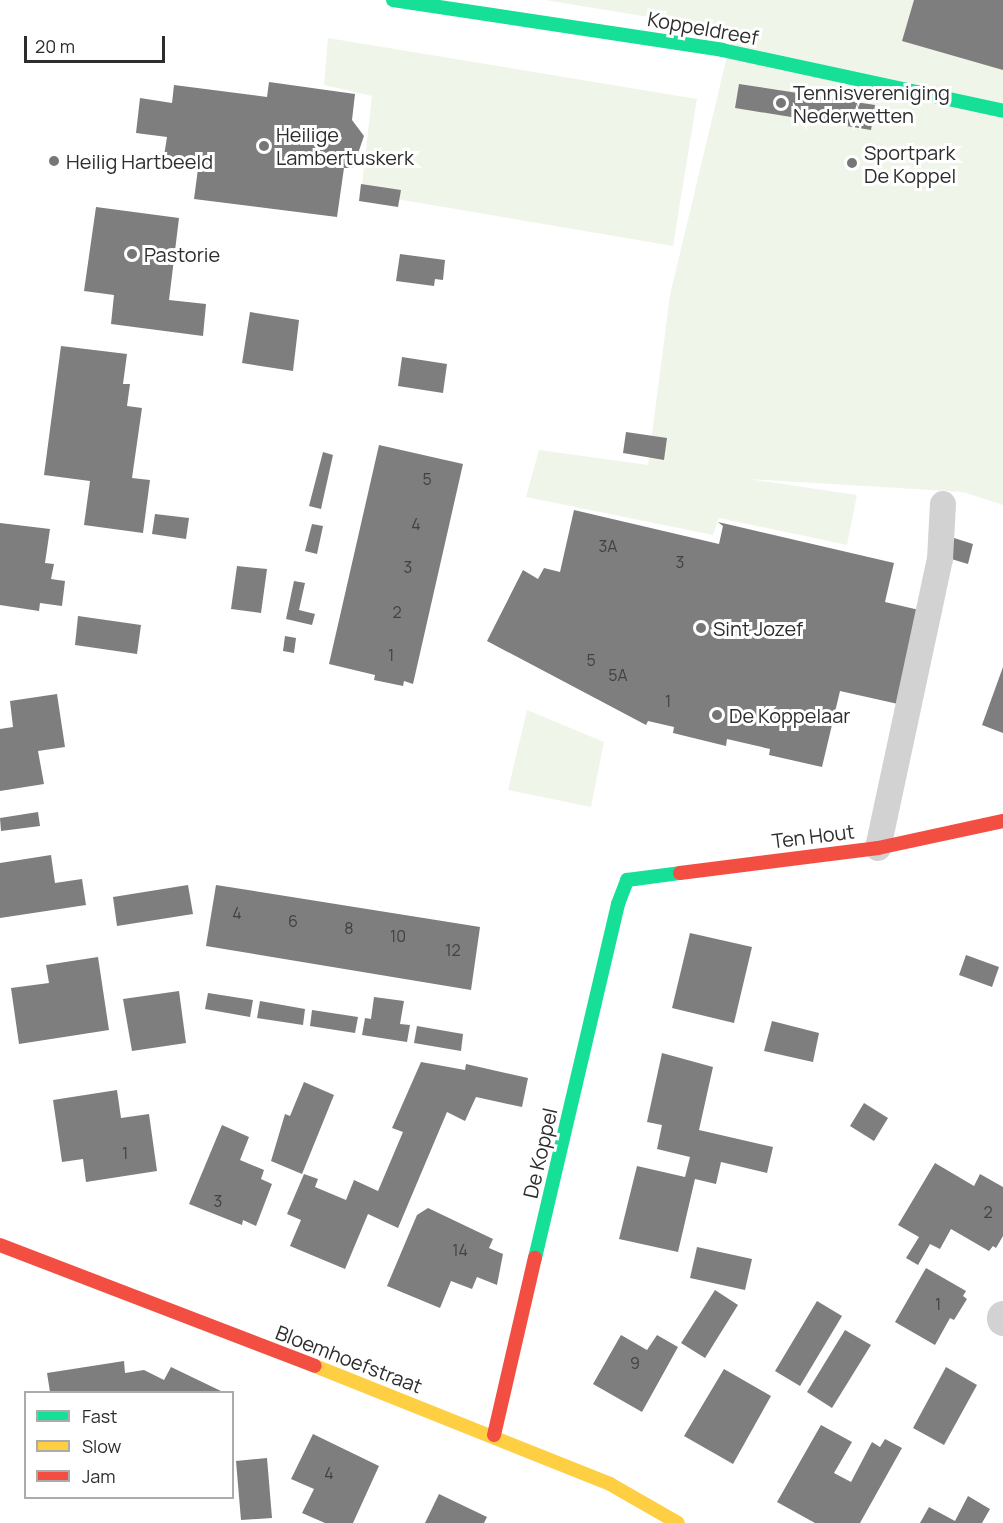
<!DOCTYPE html>
<html>
<head>
<meta charset="utf-8">
<style>
  body { margin:0 }
  #map { position:relative; width:1003px; height:1523px; overflow:hidden; background:#fff; font-family:Manrope,sans-serif }
  div>[style] { position:absolute }
  .green>* { inset:0; background:#f0f5ea }
  .building>* { inset:0; background:#7e7e7e }
  .lane>* { height:26px; margin:-13px; padding:0 13px; transform-origin:13px; border-radius:13px; background:#d2d2d2 }
  .street>* { height:33px; margin:-16.5px; padding:0 16.5px; transform-origin:16.5px; border-radius:16.5px; background:#d2d2d2 }
  .fast>* { height:14px; margin:-7px; padding:0 7px; transform-origin:7px; border-radius:7px; background:#16e098 }
  .slow>* { height:14px; margin:-7px; padding:0 7px; transform-origin:7px; border-radius:7px; background:#ffcf43 }
  .jam>* { height:14px; margin:-7px; padding:0 7px; transform-origin:7px; border-radius:7px; background:#f24e42 }
  .dots>* { width:16px; height:16px; translate:-50% -50%; box-sizing:border-box; border:3px solid #fff; border-radius:50% }
  span { translate:-50% -50%; white-space:nowrap; text-align:center; line-height:1.15; -webkit-text-stroke:6px #fff; paint-order:stroke }
  .number-label { font-size:16px; color:#414141 }
  .number-label span { -webkit-text-stroke-width:0 }
  .street-label { font-size:20px; color:#2d2d2d }
  .poi-label { font-size:20px; color:#2d2d2d }
  .left { translate:0 -50%; text-align:left }
  .legend { position:absolute; left:24px; top:1391px; width:210px; height:108px; box-sizing:border-box; background:#fff; border:2px solid #ababab; margin:0; padding:8px 10px; list-style:none; font-size:18px; color:#2d2d2d }
  .legend li { display:flex; align-items:center; gap:12px; height:30px }
  .legend b { width:30px; border:2px solid #ababab }
  .scale { position:absolute; left:24px; top:36px; width:141px; height:27px; box-sizing:border-box; border:3px solid #2d2d2d; border-top:0; padding-left:8px; font-size:18px; line-height:21px; white-space:nowrap; color:#2d2d2d; -webkit-text-stroke:4px #fff; paint-order:stroke }
</style>
</head>
<body>
<div id="map">
  <div class="green">
    <i style="clip-path:polygon(545px 0,1003px 0,1003px 505px,963px 492px,749px 479px,857px 495px,847px 545px,719px 518px,713px 535px,526px 497px,539px 450px,648px 465px,670px 295px,733px 31px,717px 34px,673px 25px,667px 20px)"></i>
    <i style="clip-path:polygon(328px 38px,697px 99px,673px 246px,361px 193px,372px 96px,324px 85px)"></i>
    <i style="clip-path:polygon(527px 710px,604px 742px,591px 807px,508px 790px)"></i>
  </div>
  <div class="building">
    <i style="clip-path:polygon(914px 0,1003px 0,1003px 70px,902px 41px)"></i>
    <i style="clip-path:polygon(269px 82px,355px 94px,352px 120px,364px 136px,353px 168px,344px 168px,337px 217px,194px 199px,199px 161px,164px 156px,167px 137px,136px 133px,140px 98px,172px 103px,174px 85px,267px 97px)"></i>
    <i style="clip-path:polygon(739px 84px,875px 105px,871px 130px,735px 108px)"></i>
    <i style="clip-path:polygon(361px 184px,401px 190px,398px 207px,359px 201px)"></i>
    <i style="clip-path:polygon(96px 207px,179px 218px,169px 300px,206px 304px,203px 336px,111px 324px,114px 295px,84px 291px)"></i>
    <i style="clip-path:polygon(400px 254px,445px 260px,443px 280px,435px 279px,434px 286px,396px 281px)"></i>
    <i style="clip-path:polygon(250px 312px,299px 320px,293px 371px,242px 363px)"></i>
    <i style="clip-path:polygon(61px 346px,127px 354px,123px 384px,130px 384px,127px 406px,142px 408px,132px 478px,150px 480px,143px 533px,84px 525px,90px 481px,44px 475px)"></i>
    <i style="clip-path:polygon(402px 357px,447px 364px,443px 393px,398px 386px)"></i>
    <i style="clip-path:polygon(626px 432px,667px 438px,664px 460px,623px 453px)"></i>
    <i style="clip-path:polygon(379px 445px,463px 464px,413px 684px,404px 681px,403px 686px,374px 680px,375px 675px,329px 664px)"></i>
    <i style="clip-path:polygon(323px 452px,333px 455px,321px 509px,309px 506px)"></i>
    <i style="clip-path:polygon(574px 510px,719px 544px,723px 526px,718px 522px,894px 563px,885px 602px,919px 610px,898px 704px,840px 691px,822px 767px,769px 755px,770px 749px,727px 739px,726px 746px,673px 733px,674px 727px,648px 721px,646px 725px,487px 641px,523px 570px,538px 579px,544px 568px,560px 572px)"></i>
    <i style="clip-path:polygon(155px 514px,189px 518px,186px 539px,152px 534px)"></i>
    <i style="clip-path:polygon(0 523px,50px 529px,45px 563px,54px 564px,51px 579px,65px 581px,62px 606px,40px 603px,39px 611px,0 605px)"></i>
    <i style="clip-path:polygon(312px 524px,323px 526px,317px 554px,305px 551px)"></i>
    <i style="clip-path:polygon(954px 538px,973px 544px,968px 564px,948px 558px)"></i>
    <i style="clip-path:polygon(237px 566px,267px 569px,261px 613px,231px 609px)"></i>
    <i style="clip-path:polygon(294px 581px,305px 583px,299px 610px,315px 614px,312px 625px,286px 619px)"></i>
    <i style="clip-path:polygon(78px 616px,141px 625px,137px 654px,75px 645px)"></i>
    <i style="clip-path:polygon(285px 636px,296px 638px,294px 653px,283px 651px)"></i>
    <i style="clip-path:polygon(1003px 667px,1003px 733px,982px 725px)"></i>
    <i style="clip-path:polygon(57px 694px,65px 747px,38px 751px,44px 784px,0 791px,0 729px,13px 727px,10px 701px)"></i>
    <i style="clip-path:polygon(38px 812px,40px 826px,1px 831px,0 818px)"></i>
    <i style="clip-path:polygon(51px 855px,55px 883px,82px 879px,86px 905px,0 918px,0 863px)"></i>
    <i style="clip-path:polygon(188px 885px,193px 914px,117px 926px,113px 897px)"></i>
    <i style="clip-path:polygon(216px 885px,480px 927px,471px 990px,206px 946px)"></i>
    <i style="clip-path:polygon(690px 933px,752px 947px,734px 1023px,672px 1008px)"></i>
    <i style="clip-path:polygon(966px 955px,999px 967px,992px 987px,959px 975px)"></i>
    <i style="clip-path:polygon(98px 957px,109px 1030px,19px 1044px,11px 988px,49px 983px,46px 965px)"></i>
    <i style="clip-path:polygon(179px 991px,186px 1043px,132px 1051px,123px 999px)"></i>
    <i style="clip-path:polygon(208px 993px,253px 1000px,250px 1017px,205px 1009px)"></i>
    <i style="clip-path:polygon(374px 997px,404px 1001px,400px 1024px,410px 1025px,407px 1042px,362px 1035px,365px 1018px,371px 1019px)"></i>
    <i style="clip-path:polygon(260px 1001px,305px 1009px,303px 1025px,257px 1018px)"></i>
    <i style="clip-path:polygon(312px 1010px,358px 1017px,355px 1033px,310px 1026px)"></i>
    <i style="clip-path:polygon(772px 1021px,819px 1033px,813px 1062px,764px 1051px)"></i>
    <i style="clip-path:polygon(417px 1026px,463px 1034px,461px 1051px,414px 1043px)"></i>
    <i style="clip-path:polygon(662px 1053px,713px 1067px,699px 1130px,773px 1147px,767px 1173px,721px 1162px,716px 1184px,695px 1179px,678px 1252px,619px 1239px,637px 1166px,685px 1177px,690px 1157px,657px 1149px,662px 1125px,647px 1122px)"></i>
    <i style="clip-path:polygon(421px 1062px,465px 1070px,466px 1064px,528px 1078px,522px 1107px,476px 1097px,465px 1121px,447px 1112px,398px 1228px,368px 1214px,345px 1269px,290px 1246px,301px 1220px,287px 1214px,304px 1174px,318px 1179px,315px 1187px,346px 1200px,354px 1180px,378px 1191px,403px 1132px,392px 1128px)"></i>
    <i style="clip-path:polygon(304px 1082px,334px 1095px,302px 1174px,271px 1161px,285px 1114px,290px 1116px)"></i>
    <i style="clip-path:polygon(117px 1090px,121px 1118px,149px 1114px,157px 1171px,86px 1182px,83px 1159px,62px 1162px,53px 1100px)"></i>
    <i style="clip-path:polygon(864px 1103px,888px 1118px,874px 1141px,850px 1126px)"></i>
    <i style="clip-path:polygon(222px 1125px,249px 1137px,240px 1160px,264px 1170px,261px 1179px,272px 1184px,256px 1226px,243px 1220px,242px 1225px,189px 1204px)"></i>
    <i style="clip-path:polygon(935px 1163px,974px 1186px,980px 1174px,1003px 1187px,1003px 1236px,996px 1248px,993px 1246px,989px 1251px,951px 1229px,940px 1249px,930px 1244px,918px 1265px,906px 1258px,919px 1237px,898px 1225px)"></i>
    <i style="clip-path:polygon(428px 1208px,493px 1239px,489px 1248px,503px 1254px,497px 1285px,477px 1277px,472px 1289px,451px 1281px,440px 1308px,387px 1286px,417px 1215px)"></i>
    <i style="clip-path:polygon(697px 1247px,752px 1259px,745px 1290px,690px 1278px)"></i>
    <i style="clip-path:polygon(926px 1268px,966px 1291px,963px 1296px,967px 1299px,954px 1320px,950px 1318px,935px 1345px,895px 1322px)"></i>
    <i style="clip-path:polygon(715px 1290px,738px 1305px,705px 1358px,681px 1343px)"></i>
    <i style="clip-path:polygon(817px 1301px,842px 1316px,800px 1386px,775px 1371px)"></i>
    <i style="clip-path:polygon(845px 1330px,871px 1345px,832px 1408px,807px 1392px)"></i>
    <i style="clip-path:polygon(621px 1335px,647px 1350px,657px 1335px,678px 1347px,642px 1412px,593px 1384px)"></i>
    <i style="clip-path:polygon(124px 1361px,125px 1373px,144px 1370px,164px 1380px,171px 1367px,223px 1392px,50px 1392px,47px 1373px)"></i>
    <i style="clip-path:polygon(946px 1367px,977px 1385px,944px 1445px,913px 1428px)"></i>
    <i style="clip-path:polygon(724px 1369px,771px 1396px,733px 1464px,684px 1436px)"></i>
    <i style="clip-path:polygon(821px 1425px,852px 1442px,834px 1473px,851px 1482px,872px 1442px,880px 1447px,885px 1439px,902px 1448px,860px 1523px,815px 1523px,777px 1502px)"></i>
    <i style="clip-path:polygon(313px 1434px,379px 1466px,353px 1523px,325px 1523px,302px 1513px,314px 1489px,291px 1479px)"></i>
    <i style="clip-path:polygon(267px 1458px,272px 1518px,241px 1520px,236px 1461px)"></i>
    <i style="clip-path:polygon(439px 1494px,487px 1517px,484px 1523px,425px 1523px)"></i>
    <i style="clip-path:polygon(968px 1496px,990px 1509px,982px 1523px,920px 1523px,929px 1507px,955px 1521px)"></i>
  </div>
  <div class="lane">
    <i style="left:878px;top:848px;width:296px;rotate:-77.9deg"></i>
    <i style="left:940px;top:559px;width:55px;rotate:-86.9deg"></i>
  </div>
  <div class="street">
    <i style="left:1003px;top:1317px;width:2px;rotate:90deg"></i>
  </div>
  <div class="fast">
    <i style="left:393px;top:0;width:333px;rotate:8.6deg"></i>
    <i style="left:722px;top:50px;width:288px;rotate:12.2deg"></i>
    <i style="left:535px;top:1258px;width:364px;rotate:-76.8deg"></i>
    <i style="left:618px;top:904px;width:26px;rotate:-69deg"></i>
    <i style="left:627px;top:880px;width:53px;rotate:-7.5deg"></i>
  </div>
  <div class="slow">
    <i style="left:315px;top:1366px;width:318px;rotate:21.8deg"></i>
    <i style="left:610px;top:1484px;width:78px;rotate:29.8deg"></i>
  </div>
  <div class="jam">
    <i style="left:680px;top:873px;width:200px;rotate:-7.2deg"></i>
    <i style="left:878px;top:848px;width:128px;rotate:-12.2deg"></i>
    <i style="left:0;top:1245px;width:337px;rotate:21deg"></i>
    <i style="left:494px;top:1435px;width:182px;rotate:-77deg"></i>
  </div>
  <div class="dots">
    <i style="left:781px;top:103px;background:#767676"></i>
    <i style="left:264px;top:146px;background:#767676"></i>
    <i style="left:54px;top:161px;background:#767676"></i>
    <i style="left:852px;top:163px;background:#767676"></i>
    <i style="left:132px;top:254px;background:#767676"></i>
    <i style="left:701px;top:628px;background:#767676"></i>
    <i style="left:717px;top:715px;background:#767676"></i>
  </div>
  <div class="number-label">
    <span style="left:427px;top:479px">5</span>
    <span style="left:416px;top:524px">4</span>
    <span style="left:608px;top:546px">3A</span>
    <span style="left:680px;top:562px">3</span>
    <span style="left:408px;top:567px">3</span>
    <span style="left:397px;top:612px">2</span>
    <span style="left:391px;top:655px">1</span>
    <span style="left:591px;top:660px">5</span>
    <span style="left:618px;top:675px">5A</span>
    <span style="left:668px;top:701px">1</span>
    <span style="left:237px;top:913px">4</span>
    <span style="left:293px;top:921px">6</span>
    <span style="left:349px;top:928px">8</span>
    <span style="left:398px;top:936px">10</span>
    <span style="left:453px;top:950px">12</span>
    <span style="left:125px;top:1153px">1</span>
    <span style="left:218px;top:1201px">3</span>
    <span style="left:988px;top:1212px">2</span>
    <span style="left:460px;top:1250px">14</span>
    <span style="left:938px;top:1304px">1</span>
    <span style="left:635px;top:1363px">9</span>
    <span style="left:329px;top:1473px">4</span>
  </div>
  <div class="street-label">
    <span style="left:703px;top:28px;rotate:10deg">Koppeldreef</span>
    <span style="left:813px;top:836px;rotate:-7deg">Ten Hout</span>
    <span style="left:540px;top:1153px;rotate:-77deg">De Koppel</span>
    <span style="left:349px;top:1359px;rotate:21deg">Bloemhoefstraat</span>
  </div>
  <div class="poi-label">
    <span class="left" style="left:793px;top:104px">Tennisvereniging<br>Nederwetten</span>
    <span class="left" style="left:276px;top:146px">Heilige<br>Lambertuskerk</span>
    <span class="left" style="left:864px;top:164px">Sportpark<br>De Koppel</span>
    <span class="left" style="left:66px;top:161px">Heilig Hartbeeld</span>
    <span class="left" style="left:144px;top:254px">Pastorie</span>
    <span class="left" style="left:713px;top:628px">Sint Jozef</span>
    <span class="left" style="left:729px;top:715px">De Koppelaar</span>
  </div>
  <ul class="legend">
  <li><b style="height:8px;background:#16e098"></b>Fast</li>
  <li><b style="height:8px;background:#ffcf43"></b>Slow</li>
  <li><b style="height:8px;background:#f24e42"></b>Jam</li>
  </ul>
  <div class="scale">20 m</div>
</div>
</body>
</html>
